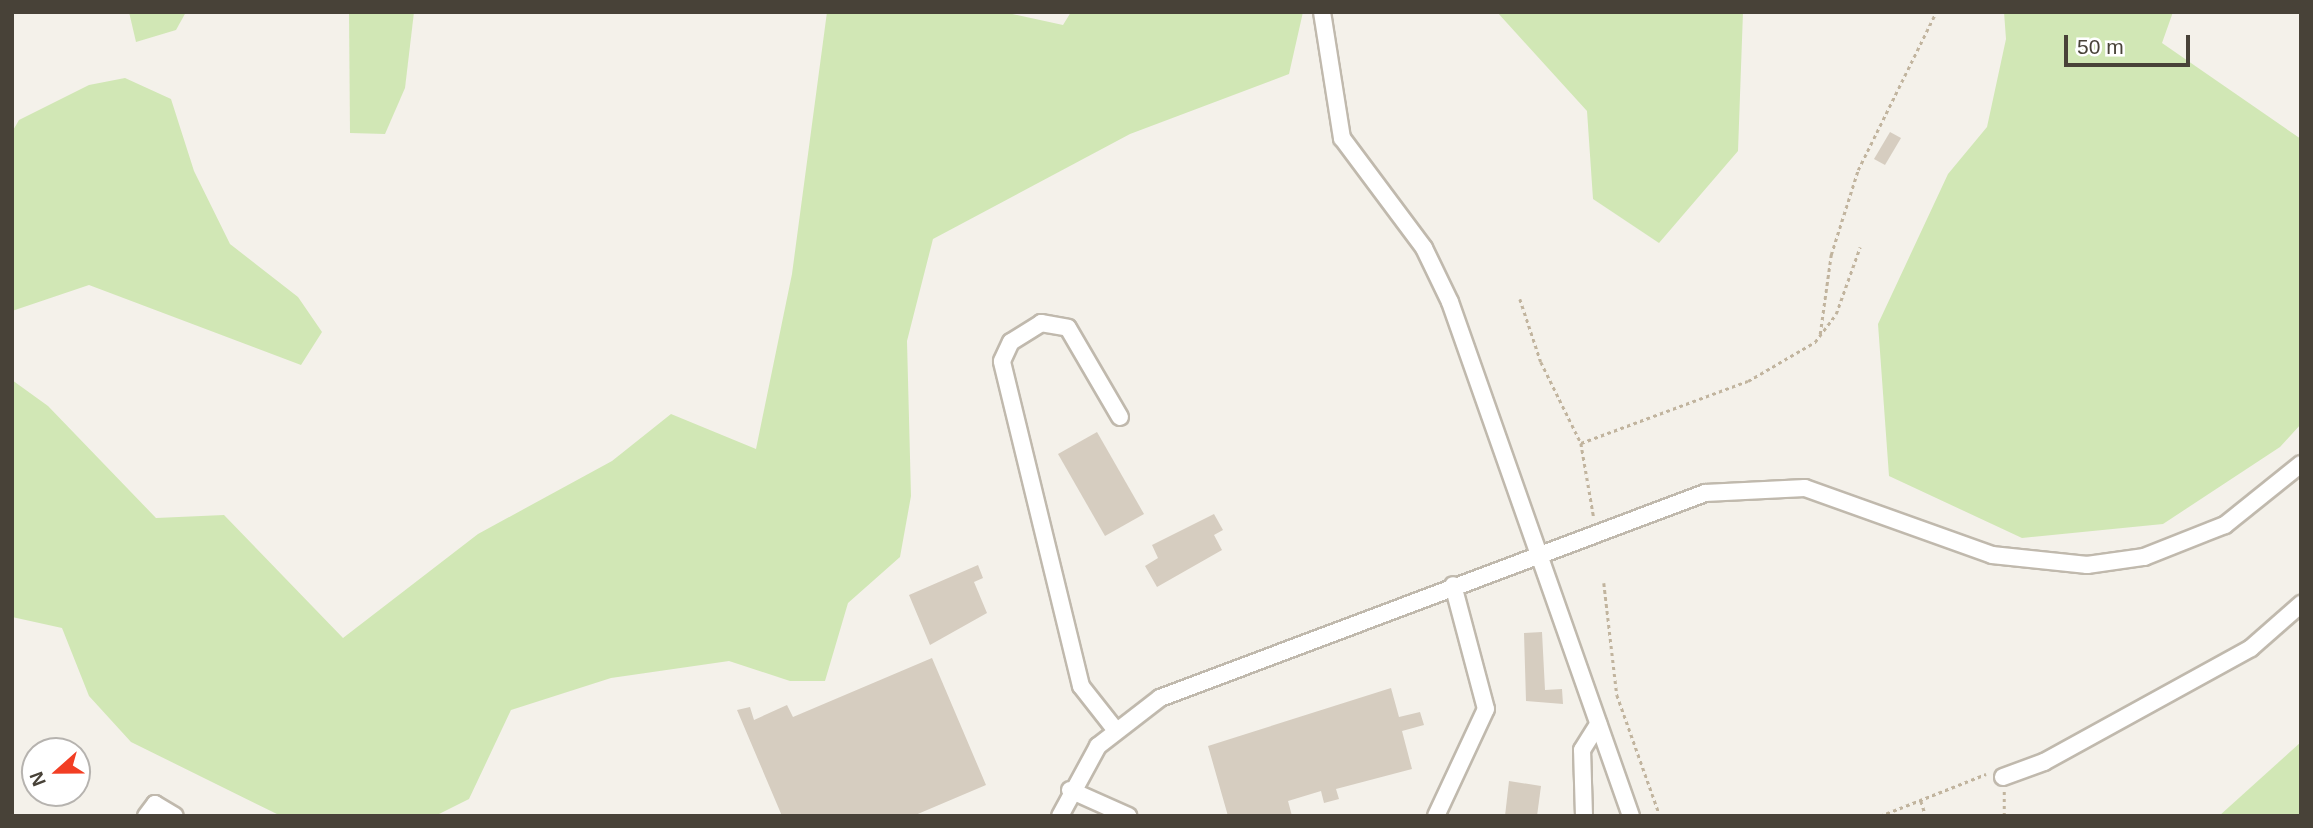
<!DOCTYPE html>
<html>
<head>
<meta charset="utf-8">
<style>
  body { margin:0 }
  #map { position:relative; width:2313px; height:828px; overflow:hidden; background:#f4f1ea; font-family:Arial,sans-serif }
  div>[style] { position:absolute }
  .green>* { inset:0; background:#d1e7b5 }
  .building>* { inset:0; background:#d6cdc0 }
  .path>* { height:2.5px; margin-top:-1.25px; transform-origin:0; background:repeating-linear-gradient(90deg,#c1b49e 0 3.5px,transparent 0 7px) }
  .roads { filter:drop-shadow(2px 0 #c0b9ad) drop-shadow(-2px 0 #c0b9ad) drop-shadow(0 2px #c0b9ad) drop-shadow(0 -2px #c0b9ad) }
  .minor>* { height:16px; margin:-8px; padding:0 8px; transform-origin:8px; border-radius:8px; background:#fff }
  span { translate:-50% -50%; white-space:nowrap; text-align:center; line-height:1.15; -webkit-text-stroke:7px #fff; paint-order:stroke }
  .frame { position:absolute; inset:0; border:14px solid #484238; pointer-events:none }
  .north { position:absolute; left:21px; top:737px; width:70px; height:70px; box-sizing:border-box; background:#fff; border:2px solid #b6b3af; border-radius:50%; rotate:249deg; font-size:19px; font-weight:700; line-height:28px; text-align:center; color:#484238 }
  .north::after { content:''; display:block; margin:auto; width:24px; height:32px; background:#f23e24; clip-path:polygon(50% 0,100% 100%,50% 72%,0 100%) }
  .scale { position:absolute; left:2064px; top:35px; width:126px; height:32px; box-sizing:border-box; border:4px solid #484238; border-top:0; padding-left:9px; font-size:21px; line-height:24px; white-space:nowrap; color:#484238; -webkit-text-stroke:5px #fff; paint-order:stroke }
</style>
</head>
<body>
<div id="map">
  <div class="green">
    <i style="clip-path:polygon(129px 12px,186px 12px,176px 30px,136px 42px)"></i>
    <i style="clip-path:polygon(349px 12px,414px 12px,405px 88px,385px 134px,350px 133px)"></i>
    <i style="clip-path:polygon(827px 12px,1003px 12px,1063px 25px,1071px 12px,1303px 12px,1289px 74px,1130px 134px,933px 239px,907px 341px,911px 496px,900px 557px,848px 603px,825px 681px,790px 681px,729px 661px,611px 678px,511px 710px,469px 799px,435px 816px,281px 816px,131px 742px,89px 696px,62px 628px,12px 617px,12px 380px,48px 406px,156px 518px,224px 515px,343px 638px,478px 534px,612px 461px,671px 414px,756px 449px,792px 274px)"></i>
    <i style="clip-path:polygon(1497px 12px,1743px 12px,1738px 151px,1659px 243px,1593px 199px,1587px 111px)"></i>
    <i style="clip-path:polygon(2004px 12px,2173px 12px,2162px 43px,2301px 139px,2301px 424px,2280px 447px,2163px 524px,2022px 538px,1889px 476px,1878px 324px,1948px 174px,1987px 127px,2006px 39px)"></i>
    <i style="clip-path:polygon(125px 78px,171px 99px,194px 171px,230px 244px,298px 297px,322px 332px,301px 365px,89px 285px,12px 311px,12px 132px,19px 120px,89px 85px)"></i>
    <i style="clip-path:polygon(2301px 742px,2301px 816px,2219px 816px)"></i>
  </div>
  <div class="building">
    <i style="clip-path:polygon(1890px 132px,1901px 138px,1885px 165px,1874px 159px)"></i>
    <i style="clip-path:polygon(1097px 432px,1144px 514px,1105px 536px,1058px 454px)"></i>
    <i style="clip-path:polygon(1214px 514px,1223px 530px,1214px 535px,1222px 550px,1157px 587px,1145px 566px,1158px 558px,1152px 545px)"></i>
    <i style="clip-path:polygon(978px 565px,983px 578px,974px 582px,987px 613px,930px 645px,909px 595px)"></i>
    <i style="clip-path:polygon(1542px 632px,1545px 690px,1562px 689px,1563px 704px,1526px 701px,1524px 633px)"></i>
    <i style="clip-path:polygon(932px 658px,986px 785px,913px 816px,782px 816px,737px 710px,750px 707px,754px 720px,787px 705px,793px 717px)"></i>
    <i style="clip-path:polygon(1391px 688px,1399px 717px,1420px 712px,1424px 725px,1402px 731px,1412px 769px,1336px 789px,1339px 799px,1324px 803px,1321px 791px,1288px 801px,1292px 816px,1228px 816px,1208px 746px)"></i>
    <i style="clip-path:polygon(1509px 781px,1541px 786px,1537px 816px,1505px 816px)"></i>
  </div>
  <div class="path">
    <i style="left:1520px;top:299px;width:66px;rotate:71.6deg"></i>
    <i style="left:1541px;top:362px;width:90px;rotate:63.7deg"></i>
    <i style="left:1581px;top:443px;width:76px;rotate:80.2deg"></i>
    <i style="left:1820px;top:334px;width:80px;rotate:-82.1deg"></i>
    <i style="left:1831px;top:255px;width:89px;rotate:-72.4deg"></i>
    <i style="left:1858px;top:170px;width:176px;rotate:-63.7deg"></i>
    <i style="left:1581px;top:443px;width:178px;rotate:-20.4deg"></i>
    <i style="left:1748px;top:381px;width:78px;rotate:-30.2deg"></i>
    <i style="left:1815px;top:342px;width:35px;rotate:-53deg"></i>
    <i style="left:1836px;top:314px;width:71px;rotate:-70.3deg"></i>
    <i style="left:1604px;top:583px;width:113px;rotate:83.4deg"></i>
    <i style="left:1617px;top:695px;width:128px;rotate:70.4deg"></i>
    <i style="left:1921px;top:801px;width:16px;rotate:72deg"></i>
    <i style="left:1880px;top:816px;width:114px;rotate:-21.6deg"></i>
    <i style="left:2004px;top:816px;width:25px;rotate:-90deg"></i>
  </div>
  <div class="roads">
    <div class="minor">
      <i style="left:1322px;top:12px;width:128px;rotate:81deg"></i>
      <i style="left:1342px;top:138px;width:137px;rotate:53.3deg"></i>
      <i style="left:1424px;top:248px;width:60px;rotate:64.3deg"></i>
      <i style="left:1450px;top:302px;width:545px;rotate:70.6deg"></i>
      <i style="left:1114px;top:728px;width:53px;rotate:-128.2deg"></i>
      <i style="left:1081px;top:686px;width:334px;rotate:-103.7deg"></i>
      <i style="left:1002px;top:361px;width:21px;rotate:-65deg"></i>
      <i style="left:1011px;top:342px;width:36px;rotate:-32deg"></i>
      <i style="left:1041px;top:323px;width:27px;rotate:10deg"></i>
      <i style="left:1068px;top:328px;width:103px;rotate:59.7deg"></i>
      <i style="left:2003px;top:777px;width:44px;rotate:-20.1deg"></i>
      <i style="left:2044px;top:762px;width:236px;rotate:-28.8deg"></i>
      <i style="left:2251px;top:648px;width:67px;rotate:-41.3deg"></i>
      <i style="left:1070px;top:790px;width:64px;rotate:24.1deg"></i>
      <i style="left:146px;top:816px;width:15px;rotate:-53deg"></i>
      <i style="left:155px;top:804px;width:23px;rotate:31deg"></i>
      <i style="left:1060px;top:816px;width:80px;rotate:-61.5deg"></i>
      <i style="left:1098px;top:746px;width:78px;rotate:-37.7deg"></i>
      <i style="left:1160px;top:698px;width:582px;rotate:-20.61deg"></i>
      <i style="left:1705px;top:493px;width:100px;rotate:-2.9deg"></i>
      <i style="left:1805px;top:488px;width:199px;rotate:19.7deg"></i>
      <i style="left:1992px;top:555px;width:96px;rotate:6deg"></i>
      <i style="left:2087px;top:565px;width:58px;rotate:-8deg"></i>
      <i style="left:2144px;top:557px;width:87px;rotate:-21.6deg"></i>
      <i style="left:2225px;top:525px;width:97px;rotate:-38.8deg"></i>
      <i style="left:1436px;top:816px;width:118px;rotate:-65deg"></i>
      <i style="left:1486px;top:709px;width:128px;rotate:-104.9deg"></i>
      <i style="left:1584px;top:816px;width:66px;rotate:-91.7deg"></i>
      <i style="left:1582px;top:750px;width:31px;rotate:-58deg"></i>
    </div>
  </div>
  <div class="frame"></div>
  <div class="north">N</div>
  <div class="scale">50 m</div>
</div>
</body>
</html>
